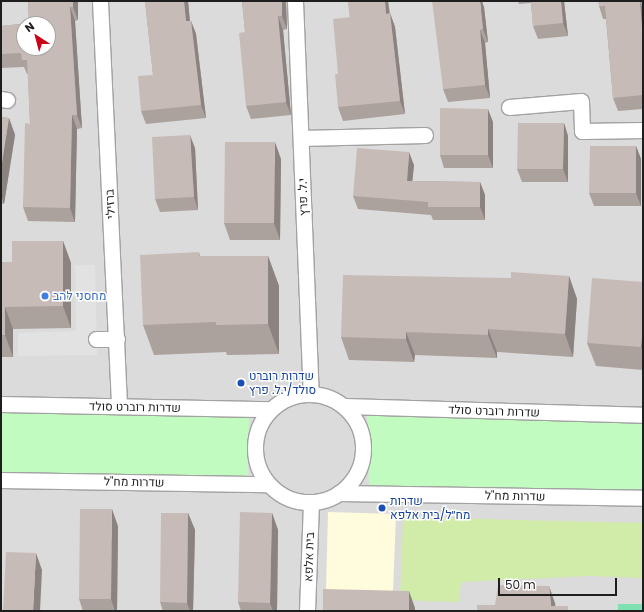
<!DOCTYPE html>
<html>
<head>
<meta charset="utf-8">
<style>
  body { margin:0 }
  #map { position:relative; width:644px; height:612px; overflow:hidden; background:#efeae3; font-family:Poppins,Heebo,sans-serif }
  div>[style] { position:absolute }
  .residential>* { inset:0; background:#dcdbdb }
  .education>* { inset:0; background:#fffbdd }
  .grass>* { inset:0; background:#d1eba8 }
  .park>* { inset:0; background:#c2fbbf }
  .pitch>* { inset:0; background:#7fe1af }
  .parking>* { inset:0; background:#e2e2e2 }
  .roads { filter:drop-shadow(1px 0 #a2a2a2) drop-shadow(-1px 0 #a2a2a2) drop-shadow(0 1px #a2a2a2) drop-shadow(0 -1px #a2a2a2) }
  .minor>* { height:15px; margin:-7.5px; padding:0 7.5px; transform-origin:7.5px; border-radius:7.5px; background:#fff }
  .minor>.ring { margin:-7.5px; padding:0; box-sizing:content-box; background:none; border:15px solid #fff; border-radius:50% }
  .wall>* { inset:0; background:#aba19d }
  .shaded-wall>* { inset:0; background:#8b8380 }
  .building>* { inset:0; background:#c7bbb7 }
  .dots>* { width:11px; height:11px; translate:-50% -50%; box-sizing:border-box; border:2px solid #fff; border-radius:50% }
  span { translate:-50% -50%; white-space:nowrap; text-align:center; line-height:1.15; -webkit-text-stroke:3px #fff; paint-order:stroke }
  .street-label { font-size:12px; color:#1e1e1e }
  .shop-label { font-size:12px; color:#366cbe }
  .left { translate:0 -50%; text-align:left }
  .transit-label { font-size:12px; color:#164399 }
  .frame { position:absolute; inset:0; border:2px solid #1e1e1e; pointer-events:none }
  .north { position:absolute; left:16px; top:16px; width:40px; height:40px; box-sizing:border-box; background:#fff; border:1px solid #a5a5a5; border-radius:50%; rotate:324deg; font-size:11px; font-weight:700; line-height:16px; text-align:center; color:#1e1e1e }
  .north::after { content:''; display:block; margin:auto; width:14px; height:18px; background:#cc0019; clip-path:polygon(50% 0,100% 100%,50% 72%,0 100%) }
  .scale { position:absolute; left:498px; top:578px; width:119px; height:18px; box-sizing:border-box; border:2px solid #1e1e1e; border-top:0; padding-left:5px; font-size:12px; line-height:14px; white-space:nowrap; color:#1e1e1e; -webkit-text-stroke:3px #fff; paint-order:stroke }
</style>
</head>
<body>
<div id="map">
  <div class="residential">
    <i style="clip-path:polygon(evenodd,1px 1px,643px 1px,643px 611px,1px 611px,1px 1px,24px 24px,48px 24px,48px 48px,24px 48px,24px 24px)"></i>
  </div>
  <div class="education">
    <i style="clip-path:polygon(328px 512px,396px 514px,393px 592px,326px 590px)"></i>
  </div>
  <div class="grass">
    <i style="clip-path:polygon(403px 517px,643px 523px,643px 578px,590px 576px,461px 582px,459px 602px,400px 600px)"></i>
  </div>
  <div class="park">
    <i style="clip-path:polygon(1px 410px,249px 415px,248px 478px,1px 475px)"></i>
    <i style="clip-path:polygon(367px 412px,643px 416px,643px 496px,369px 489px)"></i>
  </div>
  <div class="pitch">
    <i style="clip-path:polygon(618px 604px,643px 604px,643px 611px,618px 611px)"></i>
  </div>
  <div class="parking">
    <i style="clip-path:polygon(75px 265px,95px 265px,97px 355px,18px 356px,18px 333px,76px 331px)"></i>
  </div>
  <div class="roads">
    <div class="minor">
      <i style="left:100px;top:1px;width:405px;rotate:87.3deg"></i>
      <i style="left:295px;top:1px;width:392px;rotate:87.7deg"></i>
      <i style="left:1px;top:99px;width:6px;rotate:9deg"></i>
      <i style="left:509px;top:107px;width:72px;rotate:-4.8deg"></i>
      <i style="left:581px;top:101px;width:30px;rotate:88deg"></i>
      <i style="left:582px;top:131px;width:61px;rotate:-0.9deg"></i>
      <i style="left:301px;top:138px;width:124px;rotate:-1.4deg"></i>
      <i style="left:96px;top:339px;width:21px"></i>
      <i class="ring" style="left:255px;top:394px;width:93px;height:93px"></i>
      <i style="left:1px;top:404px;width:269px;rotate:1.1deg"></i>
      <i style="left:345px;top:406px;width:298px;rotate:1.7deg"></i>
      <i style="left:1px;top:480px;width:266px;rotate:0.9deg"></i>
      <i style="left:339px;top:493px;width:304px;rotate:0.9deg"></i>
      <i style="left:307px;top:611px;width:109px;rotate:-87.9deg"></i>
    </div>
  </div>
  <div class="wall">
    <i style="clip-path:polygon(28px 1px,78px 1px,78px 20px,75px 21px,82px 128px,77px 129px,75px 222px,28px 221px,23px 207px,30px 124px,28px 74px,27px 74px,24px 67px,1px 68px,1px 26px,29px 23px)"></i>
    <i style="clip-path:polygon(145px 1px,188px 1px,190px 21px,191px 21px,196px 34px,206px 118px,146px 124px,141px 111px,153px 75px)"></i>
    <i style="clip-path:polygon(242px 1px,286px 1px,287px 29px,283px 30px,291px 115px,251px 119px,246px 106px,245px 32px)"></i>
    <i style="clip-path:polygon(348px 1px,388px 1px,390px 13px,395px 27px,405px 114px,343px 121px,338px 107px,338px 74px,350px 17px)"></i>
    <i style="clip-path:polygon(518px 1px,564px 1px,568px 36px,538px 39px,533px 26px,531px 3px,519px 4px)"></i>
    <i style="clip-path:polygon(643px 1px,643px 109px,618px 111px,613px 98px,606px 19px,603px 19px,599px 6px)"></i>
    <i style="clip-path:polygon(484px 7px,488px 42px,485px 43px,490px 98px,448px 102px,443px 89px)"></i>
    <i style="clip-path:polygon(1px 117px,9px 118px,15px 135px,4px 204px,1px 203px)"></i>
    <i style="clip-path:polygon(493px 122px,493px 168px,444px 168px,440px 155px)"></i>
    <i style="clip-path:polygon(564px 123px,568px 136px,568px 182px,522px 182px,517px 169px)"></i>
    <i style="clip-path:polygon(636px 146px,641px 159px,641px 206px,594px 206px,589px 193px)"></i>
    <i style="clip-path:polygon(195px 148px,198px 210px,160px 212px,155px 199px)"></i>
    <i style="clip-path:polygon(281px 159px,280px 240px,230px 240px,224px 223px)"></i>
    <i style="clip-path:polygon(414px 165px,412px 181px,480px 182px,485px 195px,485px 220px,433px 220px,431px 215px,358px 209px,353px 196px)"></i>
    <i style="clip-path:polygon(63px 241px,71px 263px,71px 328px,13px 329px,13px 357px,1px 357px,1px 262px,12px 262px)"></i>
    <i style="clip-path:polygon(199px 252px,200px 256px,268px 256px,279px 286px,279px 354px,227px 355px,226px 352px,154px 355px,143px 325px)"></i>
    <i style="clip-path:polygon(569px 276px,577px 299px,573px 357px,497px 352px,497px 358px,415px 355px,414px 362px,349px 360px,341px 337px,511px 278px)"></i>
    <i style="clip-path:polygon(643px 282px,643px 370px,596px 366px,587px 343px)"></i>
    <i style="clip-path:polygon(188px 513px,195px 530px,193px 611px,163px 611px,160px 602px)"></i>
    <i style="clip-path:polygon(272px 513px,278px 530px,277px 611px,241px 611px,238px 602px)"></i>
    <i style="clip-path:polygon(118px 526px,117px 611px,83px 611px,79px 599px)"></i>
  </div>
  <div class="shaded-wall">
    <i style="clip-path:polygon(73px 1px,78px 1px,78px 20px,73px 7px)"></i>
    <i style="clip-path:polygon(184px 1px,188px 1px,191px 34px,186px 21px)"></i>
    <i style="clip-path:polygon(282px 1px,286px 1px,287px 29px,282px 16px)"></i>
    <i style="clip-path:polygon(385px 1px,388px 1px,391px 27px,386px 14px)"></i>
    <i style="clip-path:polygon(480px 1px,482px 1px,484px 7px,488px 42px,483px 29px)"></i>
    <i style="clip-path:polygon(561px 1px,564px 1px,568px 36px,563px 23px)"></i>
    <i style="clip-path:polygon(640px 2px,643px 10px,643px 41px)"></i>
    <i style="clip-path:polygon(70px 7px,75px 21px,82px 128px,77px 115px)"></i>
    <i style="clip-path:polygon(390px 13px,395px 27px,405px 114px,400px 101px)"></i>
    <i style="clip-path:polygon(278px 16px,283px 30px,291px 115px,286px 102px)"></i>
    <i style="clip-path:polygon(191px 21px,196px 34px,206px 118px,201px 105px)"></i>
    <i style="clip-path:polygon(480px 30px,485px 43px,490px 98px,485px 85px)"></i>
    <i style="clip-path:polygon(488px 109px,493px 122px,493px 168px,488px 155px)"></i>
    <i style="clip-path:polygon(72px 115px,77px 129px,75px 222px,70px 208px)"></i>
    <i style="clip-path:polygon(9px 118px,15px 135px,4px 204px,1px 194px,1px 169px)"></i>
    <i style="clip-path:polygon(564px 123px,568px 136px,568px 182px,563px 169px)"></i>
    <i style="clip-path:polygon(190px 135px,195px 148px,198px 210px,194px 197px)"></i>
    <i style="clip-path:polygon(275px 142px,281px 159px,280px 240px,274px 223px)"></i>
    <i style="clip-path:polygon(636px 146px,641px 159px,641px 206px,636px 193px)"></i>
    <i style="clip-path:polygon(409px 152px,414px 165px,411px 195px,407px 181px)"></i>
    <i style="clip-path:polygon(480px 182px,485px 195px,485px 220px,480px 207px)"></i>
    <i style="clip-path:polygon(63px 241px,71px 263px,71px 328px,63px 306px)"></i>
    <i style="clip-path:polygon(268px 256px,279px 286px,279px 354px,268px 324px)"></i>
    <i style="clip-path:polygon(569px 276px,577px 299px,573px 357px,565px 334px)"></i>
    <i style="clip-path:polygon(5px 307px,13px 329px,13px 357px,5px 335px)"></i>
    <i style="clip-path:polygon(643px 325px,643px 351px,641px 347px)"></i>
    <i style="clip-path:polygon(488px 329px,497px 352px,497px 358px,488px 335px)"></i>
    <i style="clip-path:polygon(406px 332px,415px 355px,414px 362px,406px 339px)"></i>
    <i style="clip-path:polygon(112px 509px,118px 526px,117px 611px,115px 611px,111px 599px)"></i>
    <i style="clip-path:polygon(188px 513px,195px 530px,193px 611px,190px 611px,187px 603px)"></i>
    <i style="clip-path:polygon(272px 513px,278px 530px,277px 611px,273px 611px,270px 603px)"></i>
    <i style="clip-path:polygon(36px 553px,42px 570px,40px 611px,33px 611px)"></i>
    <i style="clip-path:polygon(549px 586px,555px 603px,556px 611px,551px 606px)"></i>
    <i style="clip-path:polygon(409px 591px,415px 608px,415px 611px,409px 611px)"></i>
  </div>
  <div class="building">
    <i style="clip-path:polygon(evenodd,28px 1px,73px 1px,73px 7px,70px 7px,77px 115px,72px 115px,70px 208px,23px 207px,25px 123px,30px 124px,27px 60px,22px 60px,21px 53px,1px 54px,1px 26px,29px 23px,28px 1px,24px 24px,48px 24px,48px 48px,24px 48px,24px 24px)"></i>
    <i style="clip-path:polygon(145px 1px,184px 1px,186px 21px,191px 21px,201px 105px,141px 111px,138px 76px,153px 75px)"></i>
    <i style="clip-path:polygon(242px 1px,282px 1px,282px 16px,278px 16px,286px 102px,246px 106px,239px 33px,245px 32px)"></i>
    <i style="clip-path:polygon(348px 1px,385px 1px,386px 14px,390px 13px,400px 101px,338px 107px,335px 74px,338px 74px,333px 19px,350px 17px)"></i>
    <i style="clip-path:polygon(432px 1px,480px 1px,483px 29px,480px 30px,485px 85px,443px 89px)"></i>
    <i style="clip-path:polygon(531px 1px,561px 1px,563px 23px,533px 26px)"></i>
    <i style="clip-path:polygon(598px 1px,643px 1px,643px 2px,640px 2px,643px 41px,643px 95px,613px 98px,605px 5px,599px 6px)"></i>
    <i style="clip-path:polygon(440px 108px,488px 109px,488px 155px,440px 155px)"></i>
    <i style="clip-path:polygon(1px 117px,9px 118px,1px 169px)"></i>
    <i style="clip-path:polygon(518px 123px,564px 123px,563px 169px,517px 169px)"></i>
    <i style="clip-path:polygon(190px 135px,194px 197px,155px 199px,152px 137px)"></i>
    <i style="clip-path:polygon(225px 142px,275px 142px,274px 223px,224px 223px)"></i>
    <i style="clip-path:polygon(590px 146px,636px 146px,636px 193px,589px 193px)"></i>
    <i style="clip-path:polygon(357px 148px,409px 152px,407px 181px,480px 182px,480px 207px,428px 207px,428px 202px,353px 196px)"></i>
    <i style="clip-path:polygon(12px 241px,63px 241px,63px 306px,5px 307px,5px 335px,1px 335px,1px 262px,12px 262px)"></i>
    <i style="clip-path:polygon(199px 252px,199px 256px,268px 256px,268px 324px,216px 325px,216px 322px,143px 325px,140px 255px)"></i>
    <i style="clip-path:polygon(511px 272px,569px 276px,565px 334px,488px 329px,488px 335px,406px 332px,406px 339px,341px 337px,343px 275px,511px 278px)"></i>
    <i style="clip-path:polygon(592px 278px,643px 282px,643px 325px,641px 347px,587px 343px)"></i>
    <i style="clip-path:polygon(80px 509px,112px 509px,111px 599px,79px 599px)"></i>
    <i style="clip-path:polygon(240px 512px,272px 513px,270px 603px,238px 602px)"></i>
    <i style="clip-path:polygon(161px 513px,188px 513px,187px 603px,160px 602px)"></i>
    <i style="clip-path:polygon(6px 552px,36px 553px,33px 611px,3px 611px)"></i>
    <i style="clip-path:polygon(498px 585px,549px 586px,551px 606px,568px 606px,568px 611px,477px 611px,477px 605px,495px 605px)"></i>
    <i style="clip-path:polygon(323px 589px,409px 591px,409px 611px,323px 611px)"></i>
  </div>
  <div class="dots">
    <i style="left:45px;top:296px;background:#3f7fe0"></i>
    <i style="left:241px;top:383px;background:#1a4fb4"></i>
    <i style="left:382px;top:508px;background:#1a4fb4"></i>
  </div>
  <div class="street-label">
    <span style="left:303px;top:197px;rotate:-92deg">י.ל. פרץ</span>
    <span style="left:110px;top:204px;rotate:-93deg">ברזילי</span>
    <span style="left:135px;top:407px;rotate:1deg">שדרות רוברט סולד</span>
    <span style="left:494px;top:411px;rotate:2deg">שדרות רוברט סולד</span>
    <span style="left:134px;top:482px;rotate:1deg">שדרות מח"ל</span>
    <span style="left:515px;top:496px;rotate:1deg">שדרות מח"ל</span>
    <span style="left:309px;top:557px;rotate:-88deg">בית אלפא</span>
  </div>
  <div class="shop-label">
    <span class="left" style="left:53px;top:296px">מחסני להב</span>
  </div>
  <div class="transit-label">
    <span class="left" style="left:249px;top:383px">שדרות רוברט<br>סולד/י.ל. פרץ</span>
    <span class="left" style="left:390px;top:508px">שדרות<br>מח״ל/בית אלפא</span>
  </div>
  <div class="frame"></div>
  <div class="north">N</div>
  <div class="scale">50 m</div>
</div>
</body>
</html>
